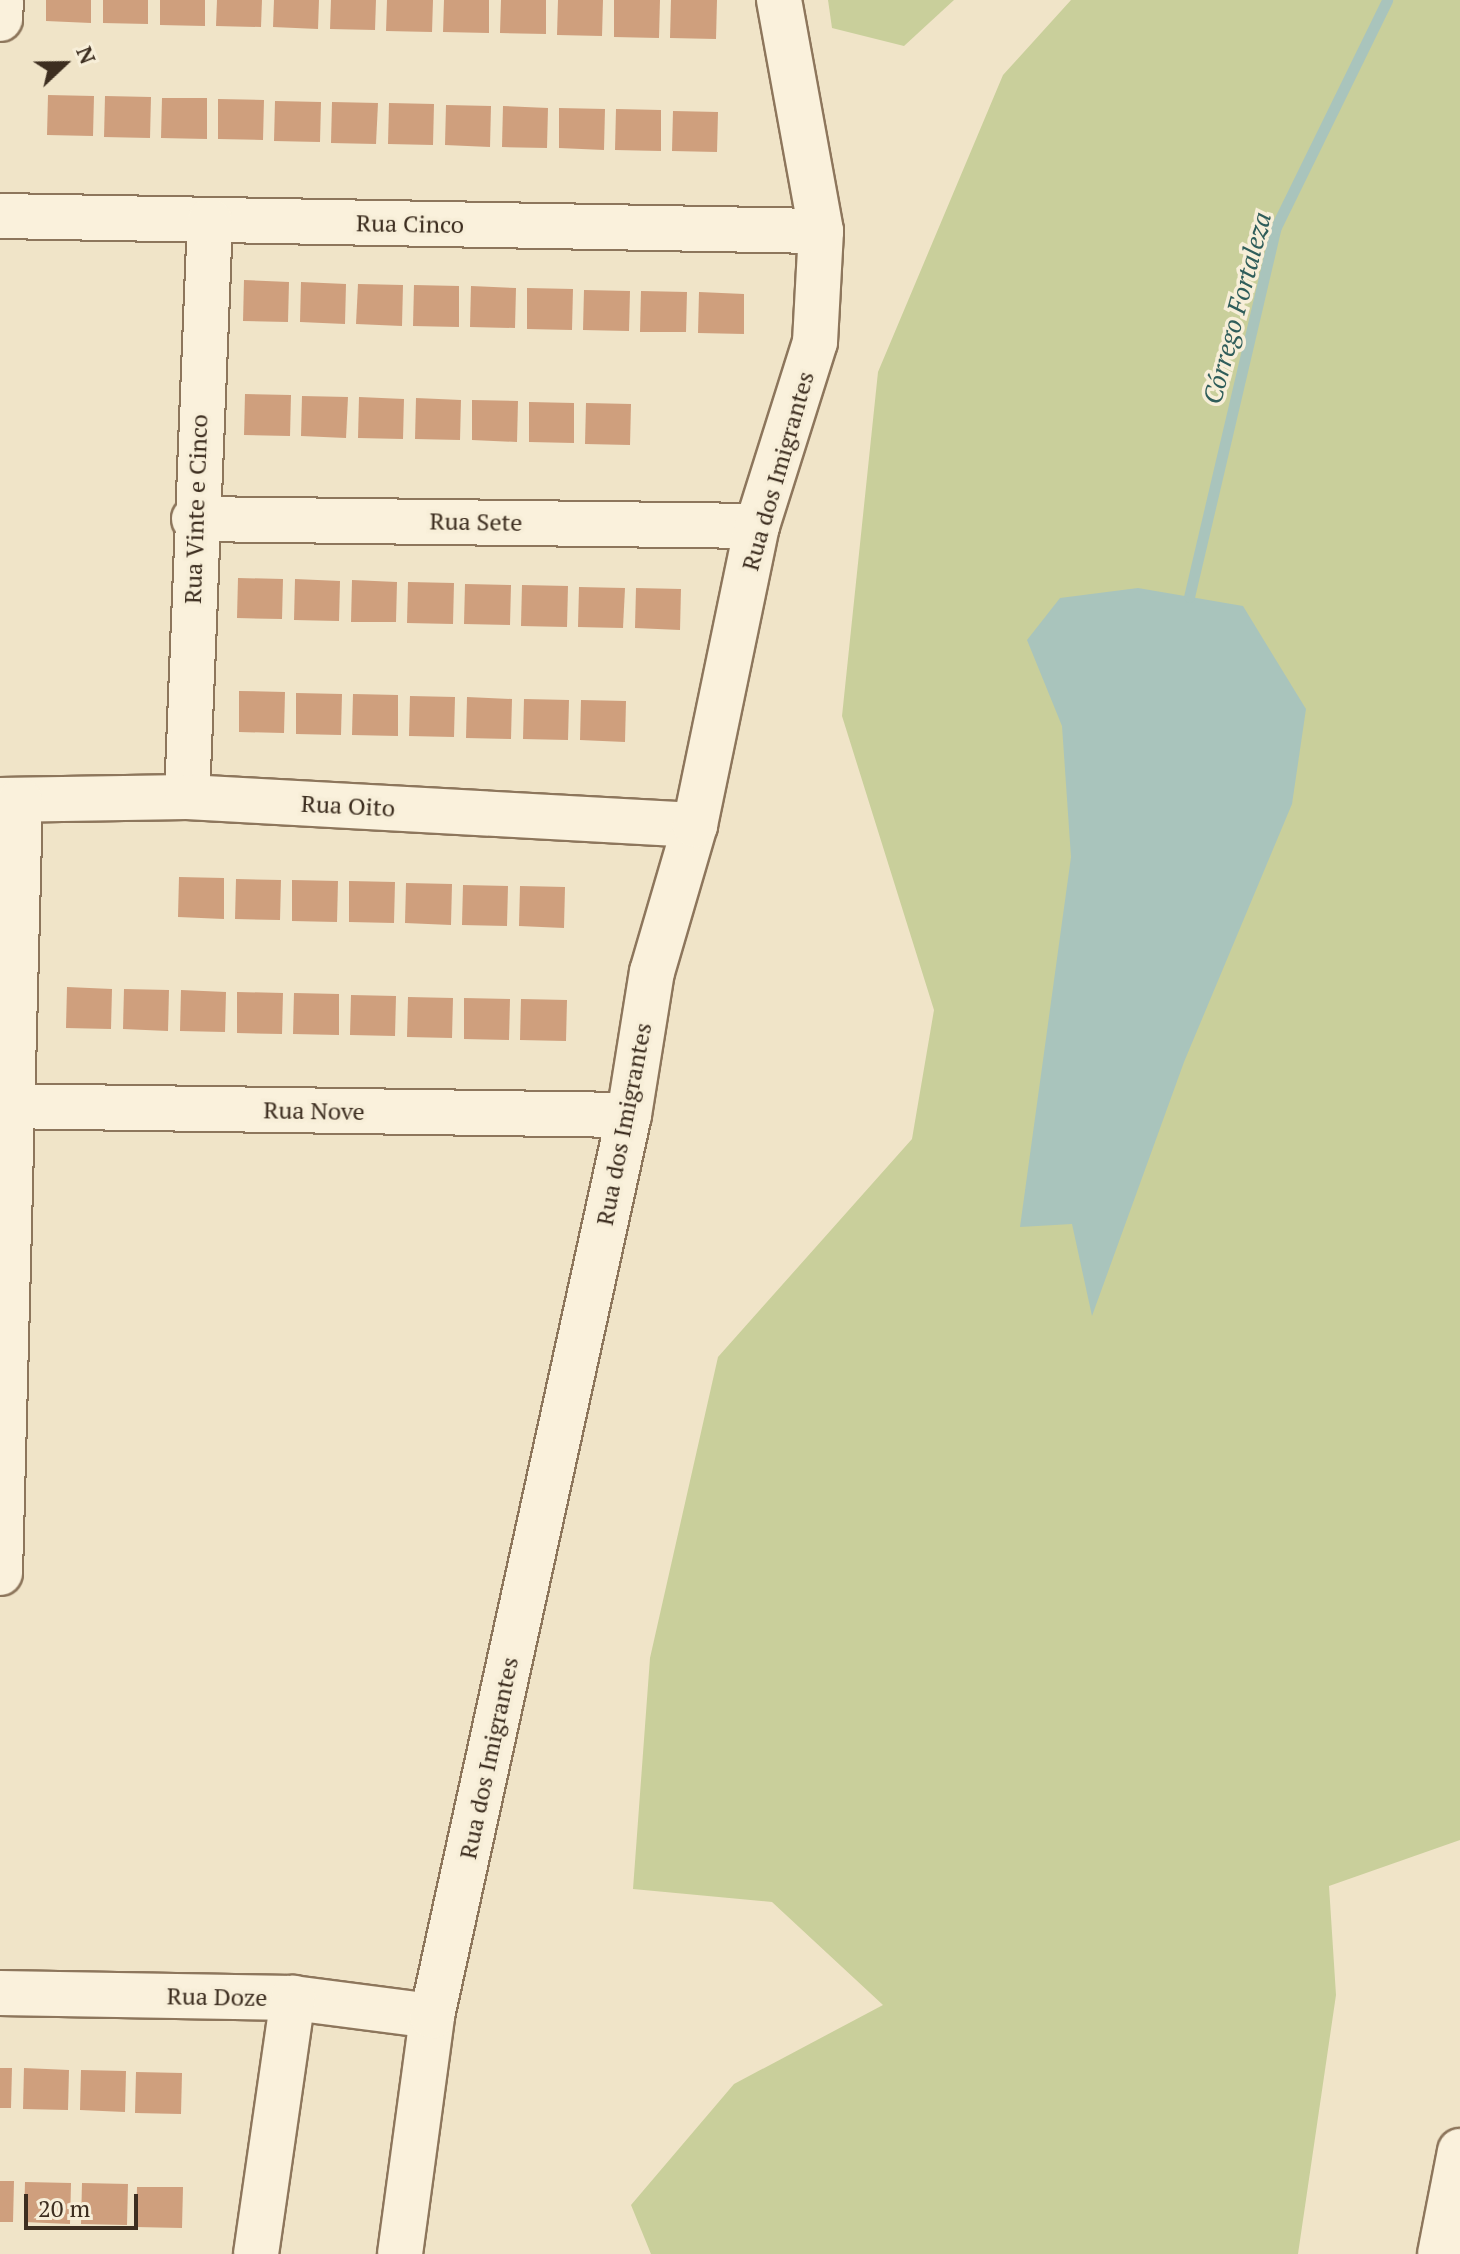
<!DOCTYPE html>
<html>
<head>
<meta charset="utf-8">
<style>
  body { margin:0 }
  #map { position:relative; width:1460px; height:2254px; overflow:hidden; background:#f0e4c8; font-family:"PT Serif",serif }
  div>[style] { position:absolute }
  .green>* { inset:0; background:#c9cf9b }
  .water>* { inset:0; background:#a9c4bc }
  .stream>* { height:11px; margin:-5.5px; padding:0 5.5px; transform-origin:5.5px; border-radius:5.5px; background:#a9c4bc }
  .building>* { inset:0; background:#cf9f7d }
  .roads { filter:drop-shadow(2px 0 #8d765c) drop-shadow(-2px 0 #8d765c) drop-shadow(0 2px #8d765c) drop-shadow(0 -2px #8d765c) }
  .minor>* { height:44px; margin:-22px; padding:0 22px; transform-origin:22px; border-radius:22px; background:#faf1dc }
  span { translate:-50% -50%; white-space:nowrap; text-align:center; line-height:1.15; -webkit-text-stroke:7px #f7eed8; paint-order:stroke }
  .street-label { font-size:24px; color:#3d2e20 }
  .water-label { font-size:26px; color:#2f5d5a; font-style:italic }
  .north { position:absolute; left:24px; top:24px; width:80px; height:80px; -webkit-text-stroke:6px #f7eed8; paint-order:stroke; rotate:68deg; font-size:22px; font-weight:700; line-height:32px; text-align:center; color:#3d2e20 }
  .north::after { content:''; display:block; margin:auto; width:28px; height:36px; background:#3d2e20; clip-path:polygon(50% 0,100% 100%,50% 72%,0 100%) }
  .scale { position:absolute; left:24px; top:2194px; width:114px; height:36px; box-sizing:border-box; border:4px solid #3d2e20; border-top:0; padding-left:10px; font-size:24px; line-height:28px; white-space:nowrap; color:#3d2e20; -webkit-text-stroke:6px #f7eed8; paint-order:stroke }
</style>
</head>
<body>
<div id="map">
  <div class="green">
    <i style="clip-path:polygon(828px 0,954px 0,904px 46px,832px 28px)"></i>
    <i style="clip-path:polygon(1071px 0,1460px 0,1460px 1840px,1329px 1886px,1336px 1995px,1298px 2254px,651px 2254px,631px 2205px,734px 2084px,883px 2005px,772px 1902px,633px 1889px,650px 1658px,718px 1357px,912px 1139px,934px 1010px,842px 716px,878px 372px,1003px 75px)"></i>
  </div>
  <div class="water">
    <i style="clip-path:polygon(1138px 588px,1243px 606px,1306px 709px,1292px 804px,1184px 1062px,1092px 1316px,1072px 1224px,1020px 1227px,1071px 857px,1062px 726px,1027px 640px,1060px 598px)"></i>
  </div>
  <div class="stream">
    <i style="left:1189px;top:597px;width:378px;rotate:-76.8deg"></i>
    <i style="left:1275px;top:229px;width:255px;rotate:-63.9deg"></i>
  </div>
  <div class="building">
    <i style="clip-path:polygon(46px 0,91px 0,91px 23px,46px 21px)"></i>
    <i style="clip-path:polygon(103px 0,148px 0,148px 24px,103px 23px)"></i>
    <i style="clip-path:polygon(160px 0,205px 0,205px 26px,160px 25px)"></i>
    <i style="clip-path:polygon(217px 0,262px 0,261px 27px,216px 26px)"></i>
    <i style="clip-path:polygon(274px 0,319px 0,318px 29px,273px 27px)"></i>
    <i style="clip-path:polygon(331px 0,376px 0,375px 30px,330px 29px)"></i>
    <i style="clip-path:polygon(387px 0,433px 0,432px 32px,386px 31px)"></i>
    <i style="clip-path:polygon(444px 0,489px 0,489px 33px,443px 32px)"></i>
    <i style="clip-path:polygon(501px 0,546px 0,546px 34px,500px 33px)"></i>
    <i style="clip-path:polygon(558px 0,603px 0,602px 36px,557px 35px)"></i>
    <i style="clip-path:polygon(614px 0,660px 0,659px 38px,614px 37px)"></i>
    <i style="clip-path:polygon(671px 0,717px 0,716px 39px,670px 38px)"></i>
    <i style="clip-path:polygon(48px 95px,94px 96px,93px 136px,47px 135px)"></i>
    <i style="clip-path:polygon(105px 96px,151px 97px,150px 138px,104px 137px)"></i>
    <i style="clip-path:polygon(162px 98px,207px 98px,207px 139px,161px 138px)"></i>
    <i style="clip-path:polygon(218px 99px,264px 100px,263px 140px,218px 139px)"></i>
    <i style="clip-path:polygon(275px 101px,321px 102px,320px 142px,274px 141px)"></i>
    <i style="clip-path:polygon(332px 102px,378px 103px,376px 144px,331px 143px)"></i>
    <i style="clip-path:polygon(389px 103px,434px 104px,433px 145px,388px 144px)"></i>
    <i style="clip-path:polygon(446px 105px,491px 106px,490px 147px,445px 145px)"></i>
    <i style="clip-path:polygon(503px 106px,548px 108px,547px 148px,502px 147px)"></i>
    <i style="clip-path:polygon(559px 108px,605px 109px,604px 150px,559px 148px)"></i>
    <i style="clip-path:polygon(616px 109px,661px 110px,661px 151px,615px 150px)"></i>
    <i style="clip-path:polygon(673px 111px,718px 112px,717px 152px,672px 151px)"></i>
    <i style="clip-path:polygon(244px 280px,289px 282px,288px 322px,243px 321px)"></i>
    <i style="clip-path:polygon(301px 282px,346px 284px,345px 324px,300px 322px)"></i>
    <i style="clip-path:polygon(358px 284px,403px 285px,402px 326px,356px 324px)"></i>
    <i style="clip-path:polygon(414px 285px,459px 286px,459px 327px,413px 326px)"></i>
    <i style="clip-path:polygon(471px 286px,516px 288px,515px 328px,470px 327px)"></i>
    <i style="clip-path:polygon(527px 288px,573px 289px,572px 330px,527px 329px)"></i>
    <i style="clip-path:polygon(584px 290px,630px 291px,629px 331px,583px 330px)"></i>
    <i style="clip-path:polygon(641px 291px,687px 292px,686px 332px,640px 332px)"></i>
    <i style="clip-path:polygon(699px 292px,744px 294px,744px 334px,698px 333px)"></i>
    <i style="clip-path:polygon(245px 394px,291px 395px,290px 436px,244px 435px)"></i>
    <i style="clip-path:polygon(302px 396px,348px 397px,346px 438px,301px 436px)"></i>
    <i style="clip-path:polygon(359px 397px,404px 399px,403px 439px,358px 438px)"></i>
    <i style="clip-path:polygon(416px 398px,461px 400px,460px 440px,415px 439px)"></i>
    <i style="clip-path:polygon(472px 400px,518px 401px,517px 442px,472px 440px)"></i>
    <i style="clip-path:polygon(529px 402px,574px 403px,574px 443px,529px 442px)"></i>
    <i style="clip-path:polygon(586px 403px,631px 404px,630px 445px,585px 444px)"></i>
    <i style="clip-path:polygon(238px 578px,283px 579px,282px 619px,237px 618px)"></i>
    <i style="clip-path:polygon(295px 579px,340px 581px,339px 621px,294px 620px)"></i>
    <i style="clip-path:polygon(352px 580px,397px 582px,396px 622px,351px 622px)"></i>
    <i style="clip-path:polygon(408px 582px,454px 583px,453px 624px,407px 623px)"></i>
    <i style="clip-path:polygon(465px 584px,511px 585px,510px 625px,464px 624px)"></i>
    <i style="clip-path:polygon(522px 585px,568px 586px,567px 627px,521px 626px)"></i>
    <i style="clip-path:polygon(579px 587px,625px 588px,623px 628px,578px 627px)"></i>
    <i style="clip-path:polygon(636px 588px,681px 589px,680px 630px,635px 628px)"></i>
    <i style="clip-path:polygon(239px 691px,285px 692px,284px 733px,239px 732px)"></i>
    <i style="clip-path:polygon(296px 693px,342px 694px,341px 735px,296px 734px)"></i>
    <i style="clip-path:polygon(353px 694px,398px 695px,398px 736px,352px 735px)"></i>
    <i style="clip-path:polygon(410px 696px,455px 697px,454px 737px,409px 736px)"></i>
    <i style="clip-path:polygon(467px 697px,512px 699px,511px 739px,466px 738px)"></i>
    <i style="clip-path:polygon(524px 699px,569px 700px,568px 740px,523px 739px)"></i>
    <i style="clip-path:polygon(581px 700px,626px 701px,625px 742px,580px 740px)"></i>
    <i style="clip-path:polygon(179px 877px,224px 878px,224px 919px,178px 917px)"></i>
    <i style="clip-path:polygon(236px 879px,281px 880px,280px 920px,235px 919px)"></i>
    <i style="clip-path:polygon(292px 880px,338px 881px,337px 922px,292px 921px)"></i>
    <i style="clip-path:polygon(349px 881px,395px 882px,394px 923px,349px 922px)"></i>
    <i style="clip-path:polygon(406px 883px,452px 884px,451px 925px,405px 923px)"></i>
    <i style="clip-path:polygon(463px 885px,508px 886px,507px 926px,462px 925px)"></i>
    <i style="clip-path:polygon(520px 886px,565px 887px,564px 928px,519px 926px)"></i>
    <i style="clip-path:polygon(67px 987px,112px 989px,111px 1029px,66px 1028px)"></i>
    <i style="clip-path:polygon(124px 989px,169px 990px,168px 1031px,123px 1029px)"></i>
    <i style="clip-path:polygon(181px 990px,226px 992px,225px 1032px,180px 1031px)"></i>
    <i style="clip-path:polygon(237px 992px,283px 993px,282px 1034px,237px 1033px)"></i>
    <i style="clip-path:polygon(294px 993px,339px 994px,339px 1035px,293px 1034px)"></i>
    <i style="clip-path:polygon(351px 995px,396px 996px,395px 1036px,350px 1035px)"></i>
    <i style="clip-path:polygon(408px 997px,453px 998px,452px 1038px,407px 1037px)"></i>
    <i style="clip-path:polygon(464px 998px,510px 999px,509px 1040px,464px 1039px)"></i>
    <i style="clip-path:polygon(521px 999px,567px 1000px,566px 1041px,520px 1040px)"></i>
    <i style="clip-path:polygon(0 2068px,12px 2068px,11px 2108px,0 2108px)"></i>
    <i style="clip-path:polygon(24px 2068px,69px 2070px,68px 2110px,23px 2109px)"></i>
    <i style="clip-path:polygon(81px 2070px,126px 2071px,125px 2112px,80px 2110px)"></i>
    <i style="clip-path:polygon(136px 2072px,182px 2073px,181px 2114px,135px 2113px)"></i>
    <i style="clip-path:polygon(0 2181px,14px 2181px,13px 2222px,0 2222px)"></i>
    <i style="clip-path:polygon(25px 2182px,71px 2183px,70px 2224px,24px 2222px)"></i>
    <i style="clip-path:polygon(82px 2183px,128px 2184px,127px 2225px,81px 2224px)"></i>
    <i style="clip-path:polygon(137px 2187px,183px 2187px,182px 2228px,136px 2227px)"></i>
  </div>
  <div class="roads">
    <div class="minor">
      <i style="left:0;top:19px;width:19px;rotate:-87deg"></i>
      <i style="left:0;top:216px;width:821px;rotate:1.05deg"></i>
      <i style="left:194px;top:519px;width:563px;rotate:0.71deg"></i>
      <i style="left:187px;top:797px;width:577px;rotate:-87.72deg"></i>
      <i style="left:0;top:800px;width:187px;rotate:-0.9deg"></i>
      <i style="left:187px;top:797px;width:509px;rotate:3.15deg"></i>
      <i style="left:0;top:1106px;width:629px;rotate:0.82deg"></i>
      <i style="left:0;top:1573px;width:773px;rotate:-88.52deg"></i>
      <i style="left:0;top:1993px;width:293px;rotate:1deg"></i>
      <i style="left:293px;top:1998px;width:140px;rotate:7.4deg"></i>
      <i style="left:256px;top:2254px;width:259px;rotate:-81.8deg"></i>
      <i style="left:400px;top:2254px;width:240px;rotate:-82.3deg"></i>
      <i style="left:432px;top:2016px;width:922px;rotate:-77.67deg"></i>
      <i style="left:629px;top:1115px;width:145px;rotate:-80.9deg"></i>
      <i style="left:652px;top:972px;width:153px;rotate:-73.7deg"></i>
      <i style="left:695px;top:825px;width:305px;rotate:-78.3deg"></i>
      <i style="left:757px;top:526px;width:193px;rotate:-72.5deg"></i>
      <i style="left:815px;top:342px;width:111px;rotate:-86.9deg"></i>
      <i style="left:821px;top:231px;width:235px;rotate:-100.3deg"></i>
      <i style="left:1440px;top:2254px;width:105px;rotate:-79deg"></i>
    </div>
  </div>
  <div class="street-label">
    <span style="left:410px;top:224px;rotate:1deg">Rua Cinco</span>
    <span style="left:778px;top:471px;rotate:-74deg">Rua dos Imigrantes</span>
    <span style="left:196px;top:509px;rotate:-88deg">Rua Vinte e Cinco</span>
    <span style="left:476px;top:522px;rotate:1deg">Rua Sete</span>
    <span style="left:348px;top:806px;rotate:3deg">Rua Oito</span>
    <span style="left:314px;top:1111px;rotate:1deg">Rua Nove</span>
    <span style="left:624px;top:1124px;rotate:-79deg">Rua dos Imigrantes</span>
    <span style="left:489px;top:1758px;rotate:-78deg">Rua dos Imigrantes</span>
    <span style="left:217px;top:1997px;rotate:1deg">Rua Doze</span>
  </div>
  <div class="water-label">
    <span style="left:1237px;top:308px;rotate:-75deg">Córrego Fortaleza</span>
  </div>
  <div class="north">N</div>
  <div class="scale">20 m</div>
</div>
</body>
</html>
